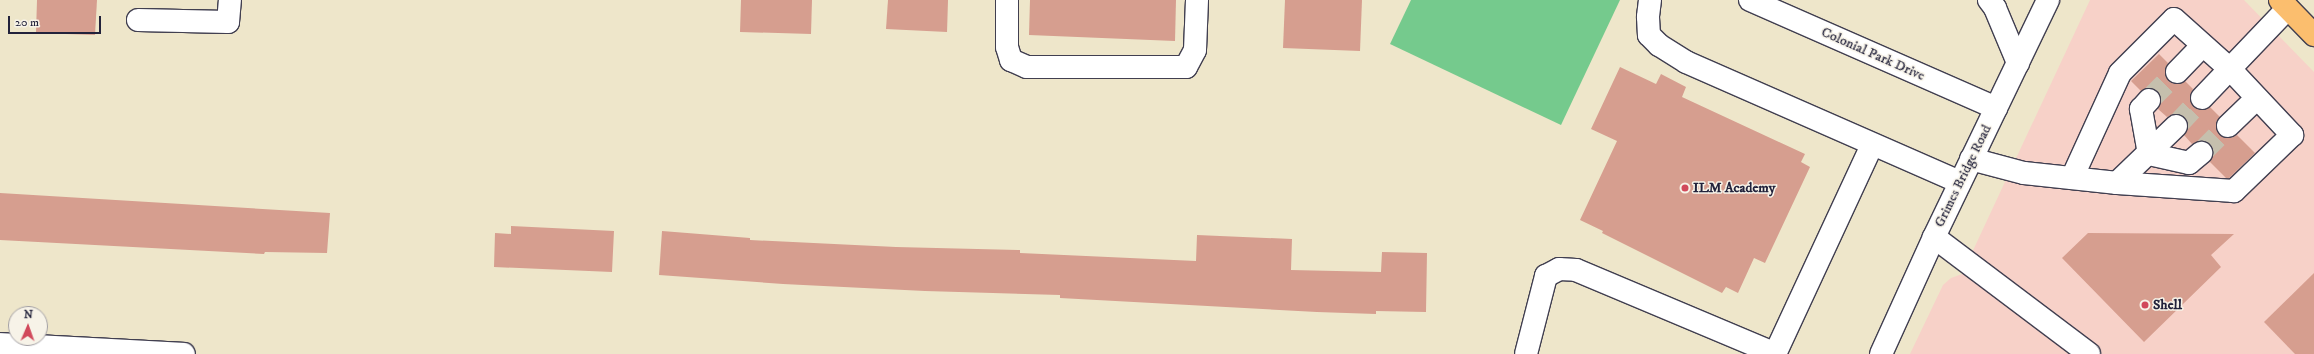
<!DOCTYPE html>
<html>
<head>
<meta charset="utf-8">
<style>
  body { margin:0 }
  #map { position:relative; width:2314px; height:354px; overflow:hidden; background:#eee6ca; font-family:"IM FELL DW Pica",serif }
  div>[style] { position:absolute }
  .built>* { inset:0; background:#f7d1c8 }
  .green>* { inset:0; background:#75ca8d }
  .building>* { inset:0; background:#d69e8f }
  .minor-tunnel>* { height:22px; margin-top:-11px; transform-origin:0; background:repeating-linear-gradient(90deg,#c5bfad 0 22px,transparent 0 33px) }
  .roads { filter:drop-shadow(1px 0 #413f50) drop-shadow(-1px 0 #413f50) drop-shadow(0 1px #413f50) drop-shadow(0 -1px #413f50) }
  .minor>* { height:22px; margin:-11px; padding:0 11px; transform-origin:11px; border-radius:11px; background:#fff }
  .major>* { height:22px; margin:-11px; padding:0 11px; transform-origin:11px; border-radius:11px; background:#fbbe6e }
  .dots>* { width:11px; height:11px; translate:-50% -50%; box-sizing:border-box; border:2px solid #f7f3e8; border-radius:50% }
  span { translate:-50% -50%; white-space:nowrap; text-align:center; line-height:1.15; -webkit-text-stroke:3px #f7f3e8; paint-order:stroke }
  .street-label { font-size:14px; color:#22223b }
  .poi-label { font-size:14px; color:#22223b; font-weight:700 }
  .left { translate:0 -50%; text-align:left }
  .north { position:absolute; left:8px; top:306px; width:40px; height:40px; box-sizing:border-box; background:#f7f3e8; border:1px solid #a29fa3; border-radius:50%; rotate:2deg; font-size:11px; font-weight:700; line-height:16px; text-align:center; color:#22223b }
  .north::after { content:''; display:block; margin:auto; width:14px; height:18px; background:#d1495b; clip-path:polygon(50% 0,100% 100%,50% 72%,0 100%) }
  .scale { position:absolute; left:8px; top:16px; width:93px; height:18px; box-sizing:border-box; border:2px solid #22223b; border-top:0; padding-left:5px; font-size:12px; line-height:14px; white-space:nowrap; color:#22223b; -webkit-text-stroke:3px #f7f3e8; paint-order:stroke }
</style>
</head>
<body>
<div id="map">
  <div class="built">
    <i style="clip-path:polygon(2090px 0,2244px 0,2314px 72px,2314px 354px,1910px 354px,1943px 285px,1951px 278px,1962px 274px)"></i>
  </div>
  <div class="green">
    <i style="clip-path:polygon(1411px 0,1620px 0,1561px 125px,1390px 44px)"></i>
  </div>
  <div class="building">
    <i style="clip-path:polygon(37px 0,97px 0,95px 35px,36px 33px)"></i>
    <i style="clip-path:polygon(741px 0,812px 0,811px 34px,740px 32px)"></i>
    <i style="clip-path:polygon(888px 0,948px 0,947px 32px,886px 29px)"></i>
    <i style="clip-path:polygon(1030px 0,1176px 0,1175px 41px,1029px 35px)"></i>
    <i style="clip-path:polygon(1285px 0,1362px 0,1360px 51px,1283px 48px)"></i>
    <i style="clip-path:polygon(2159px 54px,2168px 63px,2165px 69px,2168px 81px,2174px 84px,2185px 81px,2193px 89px,2190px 95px,2193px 107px,2199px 110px,2210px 107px,2220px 117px,2216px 122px,2216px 129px,2219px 135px,2231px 138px,2237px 135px,2255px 153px,2229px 178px,2226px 178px,2210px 162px,2213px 151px,2210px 145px,2199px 141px,2192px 144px,2184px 135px,2188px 129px,2188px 123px,2185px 117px,2173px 114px,2167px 117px,2158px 109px,2161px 102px,2158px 91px,2151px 88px,2141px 91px,2131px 81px)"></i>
    <i style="clip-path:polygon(1620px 67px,1656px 84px,1661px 74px,1686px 87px,1682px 97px,1805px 154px,1801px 162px,1810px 167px,1765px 263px,1754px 258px,1738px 293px,1726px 287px,1722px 293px,1602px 233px,1603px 231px,1580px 220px,1617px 141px,1591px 129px)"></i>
    <i style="clip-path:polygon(0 193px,330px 213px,327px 253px,265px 252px,264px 254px,0 240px)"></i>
    <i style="clip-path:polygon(511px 226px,614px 231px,612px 272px,494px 267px,495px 233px,511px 234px)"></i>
    <i style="clip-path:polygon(662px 231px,750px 238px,750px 240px,896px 247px,1020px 250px,1020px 253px,1196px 261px,1197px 235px,1292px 239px,1291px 270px,1381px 272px,1382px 252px,1427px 253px,1426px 312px,1376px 311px,1376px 314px,1317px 312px,1060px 298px,1060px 295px,925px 291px,783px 284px,659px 275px)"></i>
    <i style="clip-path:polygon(2088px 233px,2234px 234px,2211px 255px,2221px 267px,2144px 342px,2062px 258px)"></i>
    <i style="clip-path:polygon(2314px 273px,2314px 354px,2295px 354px,2264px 322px)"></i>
  </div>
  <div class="minor-tunnel">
    <i style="left:2149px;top:100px;width:40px;rotate:-45deg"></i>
    <i style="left:2176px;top:126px;width:38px;rotate:-47deg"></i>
    <i style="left:2201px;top:153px;width:38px;rotate:-45deg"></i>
  </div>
  <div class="roads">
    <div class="minor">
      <i style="left:1007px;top:0;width:47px;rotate:90deg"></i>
      <i style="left:1007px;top:47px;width:14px;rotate:73deg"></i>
      <i style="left:1011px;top:60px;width:17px;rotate:24deg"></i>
      <i style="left:1027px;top:67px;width:159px"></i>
      <i style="left:1186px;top:67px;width:19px;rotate:-62deg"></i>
      <i style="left:1195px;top:50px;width:50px;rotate:-87.7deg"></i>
      <i style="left:1650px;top:0;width:17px;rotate:97deg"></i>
      <i style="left:1648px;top:17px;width:18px;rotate:87deg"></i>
      <i style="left:1649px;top:35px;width:14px;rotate:45deg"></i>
      <i style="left:1659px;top:45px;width:32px;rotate:32deg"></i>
      <i style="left:1686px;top:62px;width:299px;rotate:23.7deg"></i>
      <i style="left:1750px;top:0;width:269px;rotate:23.7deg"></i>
      <i style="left:1989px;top:0;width:10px;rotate:53deg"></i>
      <i style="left:1995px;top:8px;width:60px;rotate:67.3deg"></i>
      <i style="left:138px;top:20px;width:90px;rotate:1.3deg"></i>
      <i style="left:228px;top:22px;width:22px;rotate:-85deg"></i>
      <i style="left:2177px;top:72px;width:36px;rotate:-46deg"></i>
      <i style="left:2202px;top:98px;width:124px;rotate:-46.3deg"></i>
      <i style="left:2228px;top:126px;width:40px;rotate:-44deg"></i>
      <i style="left:2149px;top:154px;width:46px;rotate:-100.1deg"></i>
      <i style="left:2141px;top:109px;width:12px;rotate:-48deg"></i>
      <i style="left:2149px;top:154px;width:41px;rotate:12.7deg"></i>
      <i style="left:2189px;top:163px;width:16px;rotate:-40deg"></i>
      <i style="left:1971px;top:159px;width:55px;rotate:14.8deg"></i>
      <i style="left:2024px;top:173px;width:94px;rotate:6.1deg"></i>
      <i style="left:2117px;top:183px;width:82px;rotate:-44deg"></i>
      <i style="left:2072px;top:178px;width:115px;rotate:-65.4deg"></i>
      <i style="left:2120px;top:73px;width:76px;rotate:-45deg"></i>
      <i style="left:2174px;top:19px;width:75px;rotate:41.8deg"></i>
      <i style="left:2230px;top:69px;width:91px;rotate:46.8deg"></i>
      <i style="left:2292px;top:135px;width:81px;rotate:136deg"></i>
      <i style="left:2234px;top:191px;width:117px;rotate:-176.1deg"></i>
      <i style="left:1934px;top:237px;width:194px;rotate:37deg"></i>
      <i style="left:0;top:344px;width:184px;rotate:3.1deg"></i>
      <i style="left:1526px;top:354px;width:81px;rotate:-75.6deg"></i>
      <i style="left:1546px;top:276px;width:15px;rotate:-28deg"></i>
      <i style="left:1559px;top:269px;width:17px;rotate:3deg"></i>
      <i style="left:1576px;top:270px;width:217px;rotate:22.8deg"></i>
      <i style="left:1775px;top:354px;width:230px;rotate:-65.1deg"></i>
      <i style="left:1881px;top:354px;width:128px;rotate:-65.6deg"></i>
      <i style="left:1934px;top:237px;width:263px;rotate:-64.3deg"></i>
    </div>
    <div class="major">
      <i style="left:2280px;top:0;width:49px;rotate:45.8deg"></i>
    </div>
  </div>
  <div class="dots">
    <i style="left:1685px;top:188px;background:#d1495b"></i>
    <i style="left:2145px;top:305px;background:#d1495b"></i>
  </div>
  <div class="street-label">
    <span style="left:1873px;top:54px;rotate:24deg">Colonial Park Drive</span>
    <span style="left:1963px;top:176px;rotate:-64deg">Grimes Bridge Road</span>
  </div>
  <div class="poi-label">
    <span class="left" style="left:1693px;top:188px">ILM Academy</span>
    <span class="left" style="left:2153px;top:305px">Shell</span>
  </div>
  <div class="north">N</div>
  <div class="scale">20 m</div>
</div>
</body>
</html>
